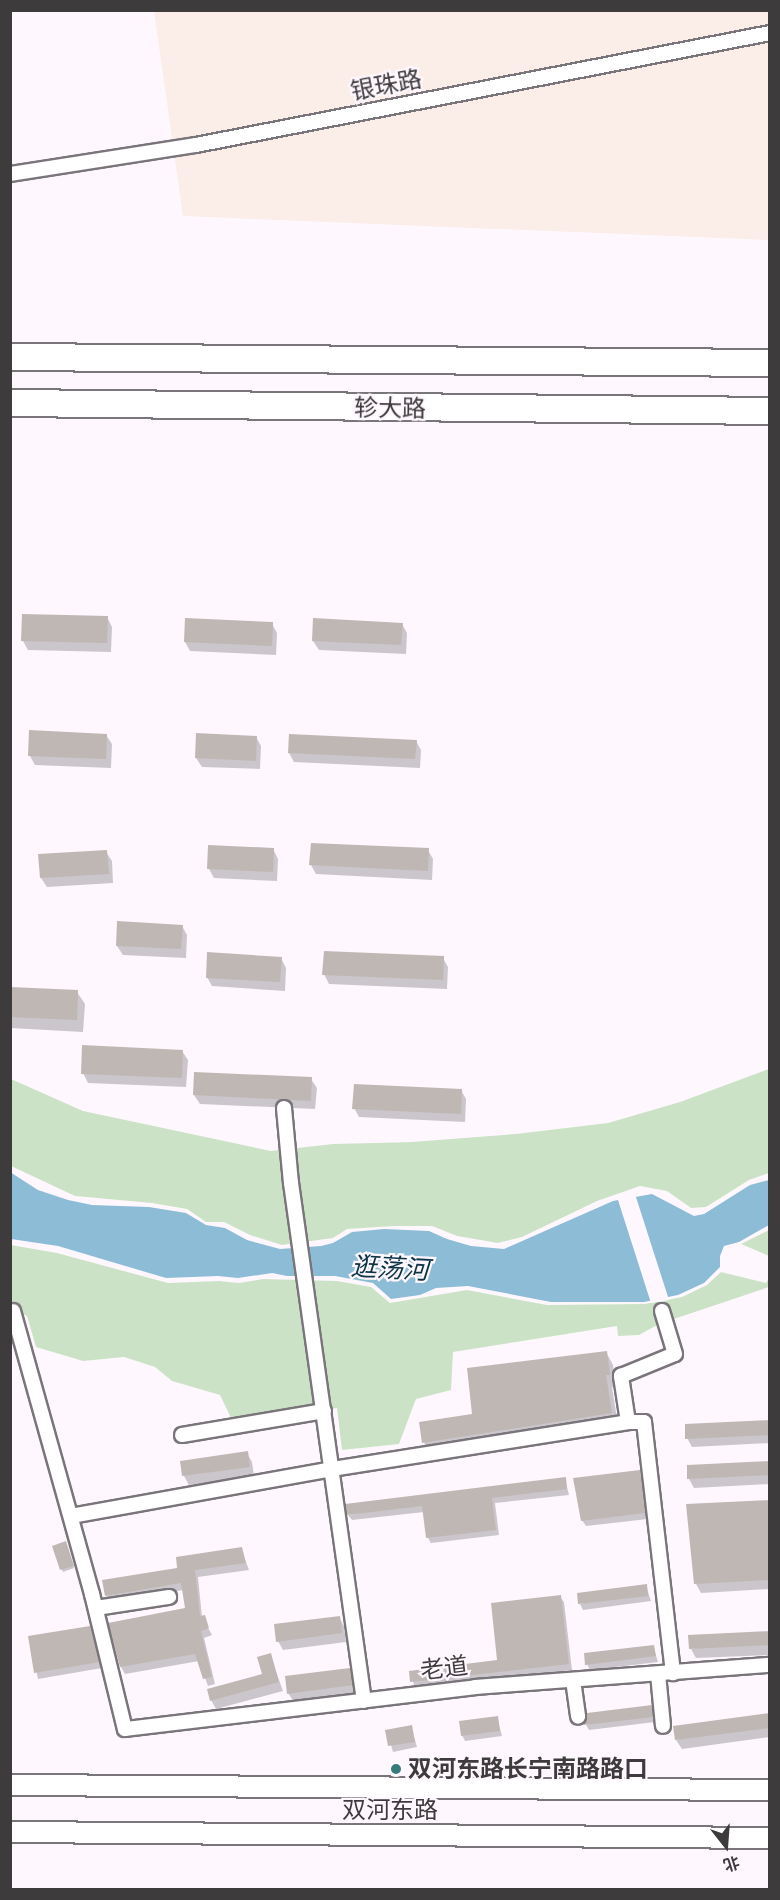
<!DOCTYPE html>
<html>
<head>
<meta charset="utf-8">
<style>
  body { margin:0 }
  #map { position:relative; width:780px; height:1900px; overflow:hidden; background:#fef8fe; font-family:Jost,"Noto Sans SC",sans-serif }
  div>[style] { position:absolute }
  .industrial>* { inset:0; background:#fbede7 }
  .green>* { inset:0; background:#cce2c7 }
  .water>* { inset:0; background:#8dbcd7 }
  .pier>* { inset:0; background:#fef8fe }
  .shadow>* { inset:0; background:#0003 }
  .building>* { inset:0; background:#bfb7b4 }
  .roads { filter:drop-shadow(2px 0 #7a757a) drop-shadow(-2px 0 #7a757a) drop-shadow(0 2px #7a757a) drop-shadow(0 -2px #7a757a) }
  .street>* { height:14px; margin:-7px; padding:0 7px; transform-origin:7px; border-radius:7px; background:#fff }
  .secondary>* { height:20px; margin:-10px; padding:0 10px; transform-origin:10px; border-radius:10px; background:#fff }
  .highway>* { height:26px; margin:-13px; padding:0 13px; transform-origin:13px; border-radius:13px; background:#fff }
  .dots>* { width:16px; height:16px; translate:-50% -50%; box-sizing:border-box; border:3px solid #fef8fe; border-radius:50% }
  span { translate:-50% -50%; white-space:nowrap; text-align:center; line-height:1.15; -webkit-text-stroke:4.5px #fef8fe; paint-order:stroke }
  .street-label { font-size:24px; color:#3e3b3d }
  .poi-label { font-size:24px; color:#3e3b3d; font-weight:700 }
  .left { translate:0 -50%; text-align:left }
  .water-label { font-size:26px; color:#0b3447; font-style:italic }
  .frame { position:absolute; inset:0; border:12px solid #3e3b3d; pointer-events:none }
  .north { position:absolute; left:696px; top:1816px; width:60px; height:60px; -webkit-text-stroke:4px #fef8fe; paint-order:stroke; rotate:163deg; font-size:16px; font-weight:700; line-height:24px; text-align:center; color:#3e3b3d }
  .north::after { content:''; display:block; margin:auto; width:21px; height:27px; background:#3e3b3d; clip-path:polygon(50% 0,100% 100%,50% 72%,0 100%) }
</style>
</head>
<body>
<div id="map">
  <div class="industrial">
    <i style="clip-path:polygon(154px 11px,769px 11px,769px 240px,183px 216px)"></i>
  </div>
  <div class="green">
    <i style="clip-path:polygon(769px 1069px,769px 1173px,749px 1180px,706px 1207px,691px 1208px,667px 1191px,640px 1186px,597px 1201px,522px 1237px,498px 1243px,457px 1236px,432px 1226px,394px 1226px,347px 1229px,333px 1238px,282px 1245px,250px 1235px,224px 1222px,206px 1222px,187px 1209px,152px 1203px,75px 1196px,11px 1166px,11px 1079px,83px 1111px,271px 1151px,333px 1144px,412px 1142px,516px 1134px,608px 1123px,680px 1102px)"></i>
    <i style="clip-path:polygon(769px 1230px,769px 1256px,741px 1244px)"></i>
    <i style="clip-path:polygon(11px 1245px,57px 1253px,168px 1283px,219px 1281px,239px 1283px,263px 1279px,337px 1281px,371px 1287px,390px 1303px,467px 1290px,547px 1305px,645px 1304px,682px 1297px,707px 1285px,721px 1272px,766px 1283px,770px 1277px,769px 1287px,659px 1324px,639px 1335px,618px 1336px,617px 1326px,453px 1352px,451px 1390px,416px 1399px,399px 1444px,342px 1450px,337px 1408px,233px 1422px,220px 1395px,172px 1381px,155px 1367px,124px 1357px,83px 1361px,36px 1347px,27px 1316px,11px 1308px)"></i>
  </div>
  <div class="water">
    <i style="clip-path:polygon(10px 1172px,38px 1190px,68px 1200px,92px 1205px,149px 1207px,186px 1213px,206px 1225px,225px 1228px,247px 1240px,280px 1249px,321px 1246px,333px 1243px,352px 1232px,384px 1229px,429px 1231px,447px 1239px,471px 1246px,504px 1249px,613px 1201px,652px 1194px,694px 1216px,704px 1214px,750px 1185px,769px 1180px,769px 1225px,739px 1242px,724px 1246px,720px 1256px,720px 1267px,704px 1283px,678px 1295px,644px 1302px,551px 1302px,468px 1286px,436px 1288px,420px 1295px,391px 1299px,373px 1283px,335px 1276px,287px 1276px,272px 1273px,238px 1278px,218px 1276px,166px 1278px,58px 1246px,11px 1239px)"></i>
  </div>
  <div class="pier">
    <i style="clip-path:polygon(635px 1194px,669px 1300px,651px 1303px,617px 1197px)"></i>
  </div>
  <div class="shadow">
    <i style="clip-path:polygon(107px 617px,112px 627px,111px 652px,28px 650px,23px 641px)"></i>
    <i style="clip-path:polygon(272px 624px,277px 633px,276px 655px,190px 651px,185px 642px)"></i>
    <i style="clip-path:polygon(402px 624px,407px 633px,406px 654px,319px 650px,313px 641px)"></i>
    <i style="clip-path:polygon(106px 735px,112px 744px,111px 768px,35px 765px,30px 756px)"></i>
    <i style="clip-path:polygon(256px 737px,261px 746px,260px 769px,202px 767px,196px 758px)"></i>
    <i style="clip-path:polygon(10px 739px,12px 740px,12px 758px,10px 758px)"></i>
    <i style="clip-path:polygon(416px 741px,421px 750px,420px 768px,294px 762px,289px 753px)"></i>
    <i style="clip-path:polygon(273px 849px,278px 859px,277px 881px,214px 878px,209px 869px)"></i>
    <i style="clip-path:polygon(428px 850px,433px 859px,432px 880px,316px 874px,311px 865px)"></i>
    <i style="clip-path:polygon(106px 852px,112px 861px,113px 883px,47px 887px,41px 878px)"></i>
    <i style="clip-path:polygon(182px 926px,187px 935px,186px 958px,123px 955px,117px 946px)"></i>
    <i style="clip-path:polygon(281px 958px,286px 968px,285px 991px,212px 986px,207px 977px)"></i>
    <i style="clip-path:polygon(443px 958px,448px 967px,447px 989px,329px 984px,324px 974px)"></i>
    <i style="clip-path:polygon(10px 988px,77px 992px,85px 1004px,83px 1032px,10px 1028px)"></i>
    <i style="clip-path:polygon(182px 1051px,188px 1060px,186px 1087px,88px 1083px,83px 1073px)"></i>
    <i style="clip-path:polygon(311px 1079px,317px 1088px,315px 1109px,200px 1104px,194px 1095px)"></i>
    <i style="clip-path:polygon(461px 1090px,466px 1099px,465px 1122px,359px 1117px,354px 1108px)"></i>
    <i style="clip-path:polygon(606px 1352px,613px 1365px,616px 1387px,612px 1387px,618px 1425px,431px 1455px,424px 1443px,474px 1415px)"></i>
    <i style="clip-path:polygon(770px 1421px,770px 1443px,692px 1447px,687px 1438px)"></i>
    <i style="clip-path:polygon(247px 1453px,252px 1462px,254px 1476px,189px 1485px,184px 1476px,182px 1462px)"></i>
    <i style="clip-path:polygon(770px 1462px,770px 1484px,694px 1488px,689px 1479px,688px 1466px)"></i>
    <i style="clip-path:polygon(640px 1472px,643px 1478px,648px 1519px,586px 1526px,582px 1520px)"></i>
    <i style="clip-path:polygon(565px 1479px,569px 1495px,495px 1503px,499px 1535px,431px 1543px,428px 1538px,424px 1512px,352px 1520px,348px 1515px)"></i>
    <i style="clip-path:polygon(770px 1501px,770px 1589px,701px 1593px,696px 1584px)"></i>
    <i style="clip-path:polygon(66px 1546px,74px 1568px,63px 1572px,62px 1570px)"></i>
    <i style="clip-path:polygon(241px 1549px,249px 1570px,198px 1577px,202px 1617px,212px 1635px,204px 1638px,215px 1684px,208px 1686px,199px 1661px,125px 1674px,121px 1667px,186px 1609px,183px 1590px,110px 1603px,106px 1596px)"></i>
    <i style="clip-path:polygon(646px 1586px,651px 1601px,583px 1610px,580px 1604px)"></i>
    <i style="clip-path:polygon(560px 1597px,564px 1602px,572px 1670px,415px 1688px,410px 1672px,499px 1661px)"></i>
    <i style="clip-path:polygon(339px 1617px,344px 1626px,346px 1642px,283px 1650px,278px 1641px)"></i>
    <i style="clip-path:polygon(90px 1627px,102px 1668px,38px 1679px,30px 1638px)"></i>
    <i style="clip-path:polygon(770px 1633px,770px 1655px,696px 1658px,691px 1649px)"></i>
    <i style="clip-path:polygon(653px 1646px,658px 1662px,590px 1670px,587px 1664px)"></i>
    <i style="clip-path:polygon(270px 1655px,283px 1691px,216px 1709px,211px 1700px,264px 1675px)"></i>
    <i style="clip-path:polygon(349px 1669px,355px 1679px,357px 1694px,294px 1702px,288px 1693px)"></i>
    <i style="clip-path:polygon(651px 1707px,655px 1722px,589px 1730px,586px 1725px)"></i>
    <i style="clip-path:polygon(770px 1715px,770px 1737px,682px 1749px,676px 1740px)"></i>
    <i style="clip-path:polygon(497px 1718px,502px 1736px,465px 1741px,462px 1735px)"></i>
    <i style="clip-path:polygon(411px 1726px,417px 1747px,393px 1752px,387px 1731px)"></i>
  </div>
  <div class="building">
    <i style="clip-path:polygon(22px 614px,108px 616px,107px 643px,21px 641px)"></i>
    <i style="clip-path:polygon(185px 618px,273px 622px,272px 646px,184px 642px)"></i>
    <i style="clip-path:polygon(313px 618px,403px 623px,401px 645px,312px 641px)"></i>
    <i style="clip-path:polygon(29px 730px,107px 734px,106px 759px,28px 756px)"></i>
    <i style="clip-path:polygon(196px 733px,257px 736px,256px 761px,195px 758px)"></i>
    <i style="clip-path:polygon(289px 734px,417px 740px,415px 759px,288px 753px)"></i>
    <i style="clip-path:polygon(311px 843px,429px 848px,428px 871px,309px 865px)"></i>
    <i style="clip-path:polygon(208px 845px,274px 848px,273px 872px,207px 869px)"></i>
    <i style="clip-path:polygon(107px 850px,109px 874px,40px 878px,38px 854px)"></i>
    <i style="clip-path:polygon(117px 921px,183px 925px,181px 949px,116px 946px)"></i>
    <i style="clip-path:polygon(324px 951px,444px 956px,443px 980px,322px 975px)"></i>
    <i style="clip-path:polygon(207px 952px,282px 957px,280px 982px,206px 978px)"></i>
    <i style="clip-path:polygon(10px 987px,78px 990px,77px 1020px,10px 1017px)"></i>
    <i style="clip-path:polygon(82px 1045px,183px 1050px,182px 1078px,81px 1074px)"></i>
    <i style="clip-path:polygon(194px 1072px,312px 1077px,311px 1101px,193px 1095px)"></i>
    <i style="clip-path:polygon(354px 1084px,462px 1089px,461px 1114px,352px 1109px)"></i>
    <i style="clip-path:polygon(607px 1351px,610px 1375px,606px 1375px,612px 1413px,422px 1443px,419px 1422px,472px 1414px,467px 1368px)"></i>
    <i style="clip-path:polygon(770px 1420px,770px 1435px,685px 1439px,685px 1424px)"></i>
    <i style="clip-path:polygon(248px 1451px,250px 1467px,182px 1476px,180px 1461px)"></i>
    <i style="clip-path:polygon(770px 1461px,770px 1475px,687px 1479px,687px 1465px)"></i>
    <i style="clip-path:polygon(640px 1470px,645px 1513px,581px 1521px,573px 1478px)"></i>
    <i style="clip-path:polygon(566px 1477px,567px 1489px,492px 1498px,496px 1530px,426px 1538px,422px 1506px,347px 1515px,345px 1504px)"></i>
    <i style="clip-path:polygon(770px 1500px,770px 1580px,694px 1584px,686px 1504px)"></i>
    <i style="clip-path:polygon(66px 1541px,74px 1566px,60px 1570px,52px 1546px)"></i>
    <i style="clip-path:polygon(242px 1547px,246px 1563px,195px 1570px,200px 1616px,205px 1615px,209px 1628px,201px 1631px,212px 1677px,203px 1679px,195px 1654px,120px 1667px,108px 1623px,185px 1608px,181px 1583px,105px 1596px,102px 1580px,177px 1568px,176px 1557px)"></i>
    <i style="clip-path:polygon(647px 1584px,648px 1596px,578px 1604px,577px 1593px)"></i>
    <i style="clip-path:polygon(561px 1595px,569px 1664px,410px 1682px,409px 1671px,497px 1660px,491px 1603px)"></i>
    <i style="clip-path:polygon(340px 1616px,342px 1633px,276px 1642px,274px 1624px)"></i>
    <i style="clip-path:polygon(90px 1626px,99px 1662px,34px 1673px,28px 1636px)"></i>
    <i style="clip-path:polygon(770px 1631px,770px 1645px,689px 1649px,688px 1635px)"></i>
    <i style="clip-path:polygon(654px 1645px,656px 1656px,585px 1665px,584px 1653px)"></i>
    <i style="clip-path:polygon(271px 1653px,279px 1682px,210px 1701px,207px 1689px,262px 1674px,257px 1657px)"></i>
    <i style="clip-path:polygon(350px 1668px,353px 1685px,287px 1694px,285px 1676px)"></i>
    <i style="clip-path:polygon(652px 1705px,653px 1717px,584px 1725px,587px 1713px)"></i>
    <i style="clip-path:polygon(770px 1713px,770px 1728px,675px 1740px,673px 1726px)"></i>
    <i style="clip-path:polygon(498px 1716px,500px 1731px,461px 1736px,459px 1721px)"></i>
    <i style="clip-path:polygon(412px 1725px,415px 1742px,388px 1746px,385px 1730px)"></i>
  </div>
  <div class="roads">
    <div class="street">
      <i style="left:10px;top:174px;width:188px;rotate:-8.9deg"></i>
      <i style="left:196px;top:145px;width:585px;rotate:-11.04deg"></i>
      <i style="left:284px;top:1108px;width:75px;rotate:84.7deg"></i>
      <i style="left:291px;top:1183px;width:523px;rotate:81.98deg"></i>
      <i style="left:13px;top:1311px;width:294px;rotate:74.4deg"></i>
      <i style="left:92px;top:1594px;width:139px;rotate:76.3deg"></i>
      <i style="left:125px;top:1729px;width:353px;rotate:-6.8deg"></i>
      <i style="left:475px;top:1687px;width:296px;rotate:-4.3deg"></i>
      <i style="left:628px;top:1422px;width:16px"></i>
      <i style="left:644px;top:1422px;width:253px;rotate:83.4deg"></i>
      <i style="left:182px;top:1435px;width:144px;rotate:-9.6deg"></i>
      <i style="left:71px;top:1516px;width:265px;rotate:-10.2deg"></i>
      <i style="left:332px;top:1469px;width:300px;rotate:-9deg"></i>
      <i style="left:628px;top:1422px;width:47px;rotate:-98.7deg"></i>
      <i style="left:621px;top:1376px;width:58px;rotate:-22.2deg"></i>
      <i style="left:675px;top:1354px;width:45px;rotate:-106.8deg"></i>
      <i style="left:96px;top:1608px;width:74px;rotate:-8.6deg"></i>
      <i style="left:658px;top:1674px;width:52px;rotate:84.5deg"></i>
      <i style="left:573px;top:1680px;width:37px;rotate:82deg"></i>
    </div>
    <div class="secondary">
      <i style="left:10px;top:1785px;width:760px;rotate:0.38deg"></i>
      <i style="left:10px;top:1832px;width:760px;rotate:0.45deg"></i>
    </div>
    <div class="highway">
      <i style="left:10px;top:357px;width:760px;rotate:0.45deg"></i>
      <i style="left:10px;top:403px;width:760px;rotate:0.6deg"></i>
    </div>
  </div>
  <div class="dots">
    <i style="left:396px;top:1769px;background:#337c7b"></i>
  </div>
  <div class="street-label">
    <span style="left:386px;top:85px;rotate:-11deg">银珠路</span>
    <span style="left:390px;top:408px;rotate:1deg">轸大路</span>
    <span style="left:444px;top:1668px;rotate:-7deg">老道</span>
    <span style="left:390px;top:1810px">双河东路</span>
  </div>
  <div class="poi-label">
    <span class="left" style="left:408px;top:1769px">双河东路长宁南路路口</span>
  </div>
  <div class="water-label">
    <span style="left:390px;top:1269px;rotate:3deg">逛荡河</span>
  </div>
  <div class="frame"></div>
  <div class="north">北</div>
</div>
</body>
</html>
